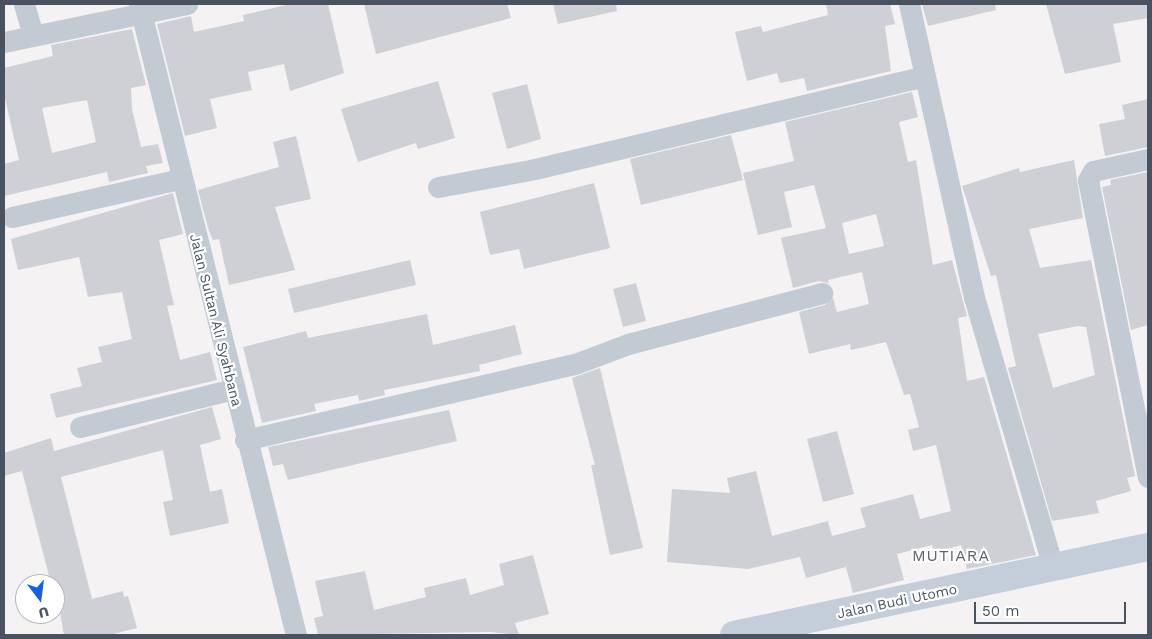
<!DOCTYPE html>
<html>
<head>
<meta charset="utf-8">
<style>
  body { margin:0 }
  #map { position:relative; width:1152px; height:639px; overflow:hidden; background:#f4f2f2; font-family:"Work Sans",sans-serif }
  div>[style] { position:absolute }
  .building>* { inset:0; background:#ced0d6 }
  .street>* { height:21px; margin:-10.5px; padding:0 10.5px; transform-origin:10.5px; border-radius:10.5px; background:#c2cbd3 }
  .secondary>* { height:28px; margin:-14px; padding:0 14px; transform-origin:14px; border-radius:14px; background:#c4cdda }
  span { translate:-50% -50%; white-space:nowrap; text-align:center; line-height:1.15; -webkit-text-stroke:4.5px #fff; paint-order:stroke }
  .street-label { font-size:14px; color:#495360 }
  .quarter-label { font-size:16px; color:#5e6167; letter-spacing:1px }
  .frame { position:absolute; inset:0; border:5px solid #495360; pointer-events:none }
  .north { position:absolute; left:15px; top:574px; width:50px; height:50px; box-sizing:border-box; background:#fff; border:1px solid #b6babf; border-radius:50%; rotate:165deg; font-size:14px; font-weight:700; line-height:20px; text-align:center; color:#495360 }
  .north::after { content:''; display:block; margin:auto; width:18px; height:22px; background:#1660e9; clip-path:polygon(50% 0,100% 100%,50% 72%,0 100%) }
  .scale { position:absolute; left:974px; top:602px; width:152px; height:22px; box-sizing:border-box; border:2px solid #495360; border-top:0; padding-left:6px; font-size:15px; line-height:18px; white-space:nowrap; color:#495360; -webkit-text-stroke:4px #fff; paint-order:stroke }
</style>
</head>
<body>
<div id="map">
  <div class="building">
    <i style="clip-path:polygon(291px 4px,328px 4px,344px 73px,290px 91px,284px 64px,248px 72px,252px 90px,210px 99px,217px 128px,185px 136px,157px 24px,191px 16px,194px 32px,244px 21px,243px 15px)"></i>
    <i style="clip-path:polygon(364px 4px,507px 4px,511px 18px,376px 54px)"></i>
    <i style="clip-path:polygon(553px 4px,616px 4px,617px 11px,558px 24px)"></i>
    <i style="clip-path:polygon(826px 4px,890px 4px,895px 24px,885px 26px,891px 71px,807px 91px,804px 78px,780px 83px,777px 73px,747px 81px,735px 32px,761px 26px,763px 32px,828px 15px)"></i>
    <i style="clip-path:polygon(922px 4px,995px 4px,996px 10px,928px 26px)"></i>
    <i style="clip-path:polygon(1046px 4px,1148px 4px,1148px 18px,1113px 24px,1121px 62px,1065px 74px)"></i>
    <i style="clip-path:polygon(evenodd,132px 29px,146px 85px,131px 88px,132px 109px,141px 147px,158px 144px,163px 163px,146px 166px,148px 173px,109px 182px,107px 172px,4px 196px,4px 164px,19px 160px,4px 94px,4px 68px,53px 56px,51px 45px,132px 29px,87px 100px,96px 142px,52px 153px,42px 108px,87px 100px)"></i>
    <i style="clip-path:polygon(438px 81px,455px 138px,418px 149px,416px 143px,358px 162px,341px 109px)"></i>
    <i style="clip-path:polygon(527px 84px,541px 139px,507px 149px,492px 93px)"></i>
    <i style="clip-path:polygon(evenodd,912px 92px,918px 117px,899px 122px,908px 162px,916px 160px,933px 265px,952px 260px,967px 316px,958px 318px,967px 381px,984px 377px,1036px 555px,967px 569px,961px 545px,934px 553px,932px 545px,897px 554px,904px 580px,853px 593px,846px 567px,806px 578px,800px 557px,748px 569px,667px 562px,672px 489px,730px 493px,727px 478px,756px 471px,772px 536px,828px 521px,832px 536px,866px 527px,860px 508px,913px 494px,920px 519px,951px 511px,936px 445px,913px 451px,908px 430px,919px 427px,910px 394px,904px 395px,886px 342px,851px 350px,850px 344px,809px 354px,799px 312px,825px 305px,833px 298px,837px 312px,869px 304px,862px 272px,828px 280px,829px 283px,819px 281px,793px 288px,781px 238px,826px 228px,814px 185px,784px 192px,792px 227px,758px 235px,743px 173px,794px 161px,785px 122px,912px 92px,876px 214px,884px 246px,849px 254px,842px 223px,876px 214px)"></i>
    <i style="clip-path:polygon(1148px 99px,1148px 147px,1105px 156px,1099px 124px,1125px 119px,1122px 105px)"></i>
    <i style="clip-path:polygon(731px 135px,743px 180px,641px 205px,630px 159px)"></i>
    <i style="clip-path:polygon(296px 136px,311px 199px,275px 207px,295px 270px,229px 285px,219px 239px,213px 240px,208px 228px,198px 190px,279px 167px,273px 142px)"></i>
    <i style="clip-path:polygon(evenodd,1074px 160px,1083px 218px,1029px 229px,1040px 268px,1091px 260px,1135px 476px,1127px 478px,1131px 491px,1096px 501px,1099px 513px,1052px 521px,1008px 368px,1016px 366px,996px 275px,991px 276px,962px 186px,1019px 168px,1020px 172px,1074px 160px,1078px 326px,1086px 327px,1095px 375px,1053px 388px,1038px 334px,1078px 326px)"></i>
    <i style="clip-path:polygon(1148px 172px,1148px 325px,1131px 330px,1102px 187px,1111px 185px,1110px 180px)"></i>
    <i style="clip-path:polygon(594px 183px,610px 248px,524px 269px,519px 249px,490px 255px,480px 212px)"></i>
    <i style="clip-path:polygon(173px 193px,183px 234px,159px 240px,174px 305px,167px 306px,180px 360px,210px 352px,217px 380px,56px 418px,50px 394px,82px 386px,77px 368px,102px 362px,98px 347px,132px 339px,122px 292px,88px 297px,79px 257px,18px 270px,11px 239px)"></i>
    <i style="clip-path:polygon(410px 260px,416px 285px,294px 313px,288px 289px)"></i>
    <i style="clip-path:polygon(636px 283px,646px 321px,623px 327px,613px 289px)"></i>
    <i style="clip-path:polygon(427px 314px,433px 345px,515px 325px,522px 354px,479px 365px,480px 371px,384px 390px,385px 395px,359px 401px,358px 395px,314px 404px,316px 411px,262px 423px,243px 347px,306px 331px,308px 338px)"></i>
    <i style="clip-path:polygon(600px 368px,643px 548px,610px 555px,591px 465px,595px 465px,572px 378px)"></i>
    <i style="clip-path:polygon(212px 407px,221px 439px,200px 445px,210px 492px,222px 489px,229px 523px,170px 536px,163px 502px,173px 500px,163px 450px,61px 477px,92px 599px,123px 591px,124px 597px,128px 596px,137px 628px,109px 635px,64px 635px,55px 584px,51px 584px,22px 471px,4px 476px,4px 453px,51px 438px,54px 451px)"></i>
    <i style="clip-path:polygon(449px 410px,457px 441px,288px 480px,283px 464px,273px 466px,268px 447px)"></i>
    <i style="clip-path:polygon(837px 431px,854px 494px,823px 502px,807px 439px)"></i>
    <i style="clip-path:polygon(533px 555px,549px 614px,515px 623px,519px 635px,490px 632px,318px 635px,314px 618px,323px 616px,315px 581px,365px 571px,374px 610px,426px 597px,424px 588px,466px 578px,470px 595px,504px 585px,499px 564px)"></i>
  </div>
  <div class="street">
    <i style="left:24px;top:4px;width:33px;rotate:74deg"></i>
    <i style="left:139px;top:4px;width:650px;rotate:76.03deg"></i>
    <i style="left:909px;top:4px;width:300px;rotate:77.5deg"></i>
    <i style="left:974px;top:297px;width:282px;rotate:73.7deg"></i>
    <i style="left:4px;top:42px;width:187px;rotate:-11.7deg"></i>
    <i style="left:1148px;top:159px;width:56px;rotate:167.7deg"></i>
    <i style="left:1093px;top:171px;width:10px;rotate:119deg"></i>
    <i style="left:1088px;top:180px;width:303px;rotate:78.6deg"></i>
    <i style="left:438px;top:187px;width:99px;rotate:-10.5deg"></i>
    <i style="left:535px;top:169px;width:400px;rotate:-13.4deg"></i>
    <i style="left:12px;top:217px;width:171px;rotate:-12.8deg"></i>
    <i style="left:80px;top:427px;width:158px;rotate:-13.9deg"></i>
    <i style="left:245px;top:440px;width:339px;rotate:-13deg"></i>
    <i style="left:575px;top:364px;width:57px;rotate:-20.7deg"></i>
    <i style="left:628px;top:344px;width:201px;rotate:-14.7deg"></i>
  </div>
  <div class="secondary">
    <i style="left:734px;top:635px;width:423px;rotate:-12deg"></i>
  </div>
  <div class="street-label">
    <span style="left:216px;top:320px;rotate:76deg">Jalan Sultan Ali Syahbana</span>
    <span style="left:897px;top:601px;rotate:-12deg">Jalan Budi Utomo</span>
  </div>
  <div class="quarter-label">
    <span style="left:951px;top:556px">MUTIARA</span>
  </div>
  <div class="frame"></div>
  <div class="north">U</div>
  <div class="scale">50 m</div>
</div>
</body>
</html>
